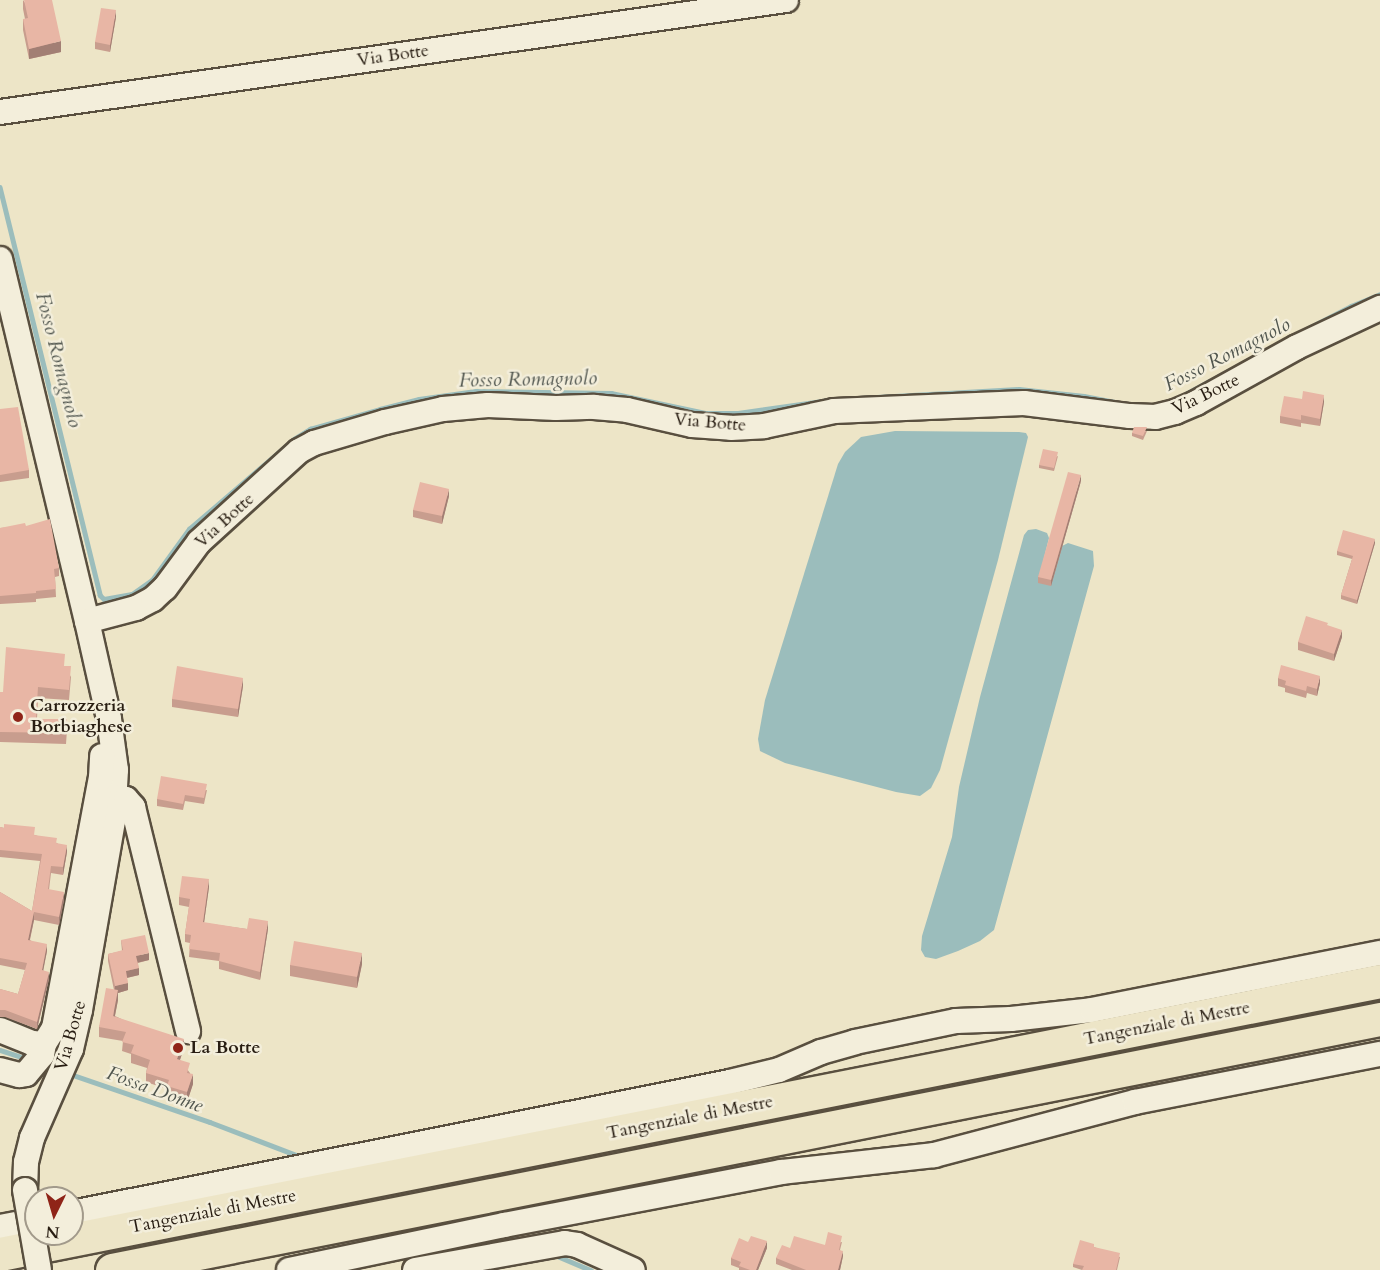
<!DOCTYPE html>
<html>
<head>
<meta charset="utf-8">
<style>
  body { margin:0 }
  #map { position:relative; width:1380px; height:1270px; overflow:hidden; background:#ede5c7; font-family:Cardo,serif }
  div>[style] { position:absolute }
  .water>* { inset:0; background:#9bbdbc }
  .stream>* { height:4.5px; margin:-2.25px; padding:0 2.25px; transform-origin:2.25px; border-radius:2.25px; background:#9bbdbc }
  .roads { filter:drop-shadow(2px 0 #594f3f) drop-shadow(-2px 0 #594f3f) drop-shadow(0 2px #594f3f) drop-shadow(0 -2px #594f3f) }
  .minor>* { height:24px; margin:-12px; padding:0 12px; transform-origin:12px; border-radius:12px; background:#f3eedb }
  .highway>* { height:33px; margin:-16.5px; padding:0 16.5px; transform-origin:16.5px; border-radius:16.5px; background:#ede5c7 }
  .bridges { filter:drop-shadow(2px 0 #594f3f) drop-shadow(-2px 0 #594f3f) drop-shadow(0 2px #594f3f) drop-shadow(0 -2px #594f3f) }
  .minor-bridge>* { height:24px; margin:-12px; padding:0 12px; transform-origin:12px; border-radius:12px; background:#f3eedb }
  .wall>* { inset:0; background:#c89d8e }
  .shaded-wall>* { inset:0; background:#a27f74 }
  .building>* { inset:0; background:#e8b6a5 }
  .dots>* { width:16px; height:16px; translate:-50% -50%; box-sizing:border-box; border:3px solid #f3eedb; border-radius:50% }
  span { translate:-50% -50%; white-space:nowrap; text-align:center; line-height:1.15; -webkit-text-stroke:5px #f3eedb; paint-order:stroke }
  .street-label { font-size:18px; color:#281d12 }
  .poi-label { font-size:18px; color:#281d12; font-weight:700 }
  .left { translate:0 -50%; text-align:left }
  .water-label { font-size:20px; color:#50554e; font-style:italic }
  .north { position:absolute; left:24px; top:1186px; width:60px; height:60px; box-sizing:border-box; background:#f3eedb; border:2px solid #a29a8b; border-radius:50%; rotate:185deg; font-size:16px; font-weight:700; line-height:24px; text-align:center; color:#281d12 }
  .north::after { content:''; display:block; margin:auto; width:21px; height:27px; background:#8f2418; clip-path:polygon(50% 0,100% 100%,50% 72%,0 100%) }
</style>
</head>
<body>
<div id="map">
  <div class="water">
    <i style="clip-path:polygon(895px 431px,1019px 432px,1026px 433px,1028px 437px,998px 560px,940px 770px,931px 788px,920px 796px,896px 792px,785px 763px,760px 751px,758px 739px,765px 700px,838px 464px,845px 452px,861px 437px)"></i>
    <i style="clip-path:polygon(1036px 529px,1047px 533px,1049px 538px,1038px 582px,1062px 546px,1068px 543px,1093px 551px,1094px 566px,994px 930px,980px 941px,958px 951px,936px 959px,925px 957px,921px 950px,922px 936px,952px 837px,959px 787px,980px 697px,1024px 535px,1028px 530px)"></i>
  </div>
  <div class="stream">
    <i style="left:0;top:187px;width:420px;rotate:76.2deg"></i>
    <i style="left:100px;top:595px;width:6px;rotate:45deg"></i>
    <i style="left:104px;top:599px;width:28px;rotate:-10deg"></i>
    <i style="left:132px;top:594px;width:24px;rotate:-35deg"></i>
    <i style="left:152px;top:580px;width:63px;rotate:-54deg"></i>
    <i style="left:189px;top:529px;width:138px;rotate:-40.6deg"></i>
    <i style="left:294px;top:439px;width:19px;rotate:-32deg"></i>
    <i style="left:310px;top:429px;width:73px;rotate:-15.9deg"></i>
    <i style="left:380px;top:409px;width:40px;rotate:-14.4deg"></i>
    <i style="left:419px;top:399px;width:57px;rotate:-8.1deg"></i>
    <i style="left:475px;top:391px;width:136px;rotate:0.8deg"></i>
    <i style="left:611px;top:393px;width:96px;rotate:12deg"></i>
    <i style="left:705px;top:413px;width:33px"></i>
    <i style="left:738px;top:413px;width:99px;rotate:-8.1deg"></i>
    <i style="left:1293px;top:336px;width:65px;rotate:-27.3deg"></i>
    <i style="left:1351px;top:306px;width:31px;rotate:-22deg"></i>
    <i style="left:1180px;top:397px;width:120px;rotate:-28.3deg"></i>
    <i style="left:859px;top:398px;width:160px;rotate:-3.2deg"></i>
    <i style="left:1019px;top:389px;width:65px;rotate:6.1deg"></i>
    <i style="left:1084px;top:396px;width:31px;rotate:11deg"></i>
    <i style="left:0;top:1050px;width:29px;rotate:18deg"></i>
    <i style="left:67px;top:1073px;width:151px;rotate:18.9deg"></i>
    <i style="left:210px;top:1122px;width:95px;rotate:20.9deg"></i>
    <i style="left:496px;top:1239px;width:14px;rotate:-12deg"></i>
    <i style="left:510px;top:1236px;width:13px;rotate:23deg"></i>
    <i style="left:555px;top:1255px;width:39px;rotate:23deg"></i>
  </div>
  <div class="roads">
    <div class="minor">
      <i style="left:0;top:112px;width:794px;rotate:-8.11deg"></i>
      <i style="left:0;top:259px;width:372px;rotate:76.5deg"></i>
      <i style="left:87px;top:621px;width:100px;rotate:77.3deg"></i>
      <i style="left:109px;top:719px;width:51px;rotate:82.2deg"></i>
      <i style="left:116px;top:770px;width:51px;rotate:93.4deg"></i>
      <i style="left:113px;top:821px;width:192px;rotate:99.9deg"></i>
      <i style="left:80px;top:1010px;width:40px;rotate:103deg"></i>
      <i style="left:71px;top:1049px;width:97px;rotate:113.7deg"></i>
      <i style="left:32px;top:1138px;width:25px;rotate:104deg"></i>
      <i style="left:26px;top:1162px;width:28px;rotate:92deg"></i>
      <i style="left:87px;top:621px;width:51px;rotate:-14.9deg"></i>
      <i style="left:136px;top:608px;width:19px;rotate:-28deg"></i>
      <i style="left:153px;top:599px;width:16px;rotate:-43deg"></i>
      <i style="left:165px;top:588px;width:57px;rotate:-53.5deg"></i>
      <i style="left:199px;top:542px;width:135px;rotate:-42.3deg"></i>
      <i style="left:299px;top:451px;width:17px;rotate:-28deg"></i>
      <i style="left:314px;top:443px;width:74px;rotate:-16.5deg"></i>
      <i style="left:385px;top:422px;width:59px;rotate:-12.6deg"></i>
      <i style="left:443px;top:409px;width:45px;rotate:-5.1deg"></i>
      <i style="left:488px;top:405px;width:68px;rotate:2.5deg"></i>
      <i style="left:556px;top:408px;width:38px;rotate:-2deg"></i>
      <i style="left:594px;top:407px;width:33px;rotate:5deg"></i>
      <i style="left:627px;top:410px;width:67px;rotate:13deg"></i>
      <i style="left:692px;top:425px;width:39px;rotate:4deg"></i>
      <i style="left:731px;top:428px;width:33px;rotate:-3deg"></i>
      <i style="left:764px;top:426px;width:72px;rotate:-12.1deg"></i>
      <i style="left:834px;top:411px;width:190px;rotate:-2.4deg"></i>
      <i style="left:1024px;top:403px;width:107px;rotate:7deg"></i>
      <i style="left:1130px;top:416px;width:25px;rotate:2deg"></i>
      <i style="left:1155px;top:417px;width:21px;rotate:-14deg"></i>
      <i style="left:1175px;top:412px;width:23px;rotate:-23deg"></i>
      <i style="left:1196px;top:403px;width:115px;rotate:-29deg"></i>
      <i style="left:1297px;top:347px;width:92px;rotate:-25.2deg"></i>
      <i style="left:116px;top:797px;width:10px;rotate:11deg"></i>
      <i style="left:126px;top:799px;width:11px;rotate:49deg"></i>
      <i style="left:133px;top:807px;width:231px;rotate:76.2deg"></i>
      <i style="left:0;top:1030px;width:35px;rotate:22deg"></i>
      <i style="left:32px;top:1043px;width:12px;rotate:5deg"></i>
      <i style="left:44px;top:1044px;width:19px;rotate:-58deg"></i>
      <i style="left:54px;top:1028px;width:254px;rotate:-79.4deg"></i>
      <i style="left:101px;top:778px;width:22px;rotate:-87deg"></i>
      <i style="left:0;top:1070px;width:20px;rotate:15deg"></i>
      <i style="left:19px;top:1075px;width:7px;rotate:-8deg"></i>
      <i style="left:26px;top:1074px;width:25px;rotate:-50deg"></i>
      <i style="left:42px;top:1055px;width:11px;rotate:-80deg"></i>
      <i style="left:72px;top:1213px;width:671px;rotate:-11.26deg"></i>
      <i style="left:730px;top:1082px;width:50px;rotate:-13.8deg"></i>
      <i style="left:779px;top:1070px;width:46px;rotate:-23.2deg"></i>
      <i style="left:821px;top:1052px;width:35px;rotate:-16deg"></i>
      <i style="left:855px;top:1042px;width:103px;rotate:-11.7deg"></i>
      <i style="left:956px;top:1021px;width:55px;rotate:-2.1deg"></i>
      <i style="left:1011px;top:1019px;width:81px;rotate:-6.3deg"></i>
      <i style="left:1092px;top:1010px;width:294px;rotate:-11.2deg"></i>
      <i style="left:0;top:1227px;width:37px;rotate:-11deg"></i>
      <i style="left:289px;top:1270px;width:220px;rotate:-11.8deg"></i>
      <i style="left:504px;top:1225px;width:282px;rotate:-10.8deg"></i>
      <i style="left:781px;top:1172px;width:154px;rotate:-6.3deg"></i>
      <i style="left:934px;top:1155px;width:208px;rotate:-14.8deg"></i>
      <i style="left:1135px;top:1102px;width:250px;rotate:-11.1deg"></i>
      <i style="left:415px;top:1270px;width:152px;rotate:-10.2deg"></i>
      <i style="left:565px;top:1243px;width:12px;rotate:9deg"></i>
      <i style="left:577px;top:1245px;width:61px;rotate:24.1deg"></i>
    </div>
    <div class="highway">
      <i style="left:0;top:1254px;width:1407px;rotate:-11.19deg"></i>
      <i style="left:112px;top:1270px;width:1293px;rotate:-11.2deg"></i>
    </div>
  </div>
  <div class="bridges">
    <div class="minor-bridge">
      <i style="left:25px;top:1190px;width:81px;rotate:80.1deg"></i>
    </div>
  </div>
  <div class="wall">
    <i style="clip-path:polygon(23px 0,61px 52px,29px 59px,23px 30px,23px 19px,25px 19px,23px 9px)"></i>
    <i style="clip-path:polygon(116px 17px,110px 52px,95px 49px,95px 42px)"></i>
    <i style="clip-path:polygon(1324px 402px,1320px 426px,1301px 423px,1301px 427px,1280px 423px,1280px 416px)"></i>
    <i style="clip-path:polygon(0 409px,29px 470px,29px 478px,0 482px)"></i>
    <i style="clip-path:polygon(1147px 431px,1143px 440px,1132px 436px,1132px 433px)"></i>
    <i style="clip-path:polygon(1058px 456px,1054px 471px,1039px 468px,1039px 465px)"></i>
    <i style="clip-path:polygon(1081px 481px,1051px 586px,1038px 583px,1038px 577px)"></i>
    <i style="clip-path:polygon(449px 496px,442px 524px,413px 517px,413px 510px)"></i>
    <i style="clip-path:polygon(26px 526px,59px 568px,59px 576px,55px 577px,56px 597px,36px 599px,36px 602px,0 604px,0 528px)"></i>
    <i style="clip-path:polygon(1375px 543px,1357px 604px,1341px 599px,1341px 595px,1352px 559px,1337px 555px,1337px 551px)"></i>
    <i style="clip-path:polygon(1328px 626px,1342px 637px,1334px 661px,1298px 650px,1298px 642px)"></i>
    <i style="clip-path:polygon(65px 666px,71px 677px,69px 700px,38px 698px,37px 719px,67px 730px,66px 744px,0 742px,0 692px,3px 692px)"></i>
    <i style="clip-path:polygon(1278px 678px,1320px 683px,1317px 696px,1307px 693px,1306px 698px,1285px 692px,1285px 688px,1278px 686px)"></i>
    <i style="clip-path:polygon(243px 686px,238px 717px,172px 707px,172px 699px)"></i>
    <i style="clip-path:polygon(207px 790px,204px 804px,185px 801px,183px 810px,157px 806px,157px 799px)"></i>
    <i style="clip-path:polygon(0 827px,35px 835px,57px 843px,67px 852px,63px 875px,51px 873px,49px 890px,64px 900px,59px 925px,34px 920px,30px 940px,47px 951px,43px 970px,49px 979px,37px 1029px,5px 1017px,0 1017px,0 989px,18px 994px,25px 970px,0 965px,0 892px,32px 911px,40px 861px,0 857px)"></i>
    <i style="clip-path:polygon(209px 887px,204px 923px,247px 929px,268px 929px,260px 980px,219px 969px,219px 961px,189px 957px,190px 943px,185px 942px,185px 934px,189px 907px,179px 905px,179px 897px)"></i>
    <i style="clip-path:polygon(121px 940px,149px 960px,138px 963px,139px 975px,127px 978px,128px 990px,118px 993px,118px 1000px,115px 1016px,184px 1048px,180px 1060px,190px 1073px,193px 1084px,187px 1102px,167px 1096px,167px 1089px,146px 1082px,146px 1073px,147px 1068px,131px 1063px,131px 1054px,122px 1051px,123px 1041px,99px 1037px,99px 1027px,114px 990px,108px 961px,108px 954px,122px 951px)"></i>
    <i style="clip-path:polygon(362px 964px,357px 988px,290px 976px,290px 965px)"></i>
    <i style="clip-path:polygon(748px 1242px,767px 1248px,758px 1270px,739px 1270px,739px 1268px,731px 1265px,731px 1258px)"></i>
    <i style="clip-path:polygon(842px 1242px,840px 1250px,843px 1256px,840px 1270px,792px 1270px,776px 1264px,776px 1258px,790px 1248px,825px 1245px)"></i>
    <i style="clip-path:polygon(1094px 1247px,1120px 1257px,1117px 1270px,1082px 1270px,1073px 1267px,1073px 1264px)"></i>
  </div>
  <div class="shaded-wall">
    <i style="clip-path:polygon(116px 10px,116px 17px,110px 52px,110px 45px)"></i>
    <i style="clip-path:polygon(61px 41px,61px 52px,29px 59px,29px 49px)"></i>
    <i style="clip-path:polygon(1324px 395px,1324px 402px,1320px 426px,1320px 419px)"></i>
    <i style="clip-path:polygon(1081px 475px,1081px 481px,1051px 586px,1051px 580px)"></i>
    <i style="clip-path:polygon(449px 489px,449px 496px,442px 524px,442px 516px)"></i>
    <i style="clip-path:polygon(1375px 539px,1375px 543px,1357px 604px,1357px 600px)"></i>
    <i style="clip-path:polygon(1342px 630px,1342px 637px,1334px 661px,1334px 654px)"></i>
    <i style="clip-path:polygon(1320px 676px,1320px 683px,1317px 696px,1317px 689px)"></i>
    <i style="clip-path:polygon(243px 678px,243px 686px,238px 717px,238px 709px)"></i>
    <i style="clip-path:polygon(67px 845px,67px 852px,63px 875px,63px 867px)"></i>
    <i style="clip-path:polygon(209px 879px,209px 887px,203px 930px,203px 922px)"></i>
    <i style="clip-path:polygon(64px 892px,64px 900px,59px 925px,59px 917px)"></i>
    <i style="clip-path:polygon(34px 912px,34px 920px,28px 947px,28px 940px)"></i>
    <i style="clip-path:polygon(268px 921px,268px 929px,260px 980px,260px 972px)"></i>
    <i style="clip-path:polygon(47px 944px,47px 951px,42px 977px,42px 970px)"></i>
    <i style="clip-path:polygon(149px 953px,149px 960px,136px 963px,136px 956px)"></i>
    <i style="clip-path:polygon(362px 953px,362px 964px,357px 988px,357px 977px)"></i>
    <i style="clip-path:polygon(139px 968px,139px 975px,126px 978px,126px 971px)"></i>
    <i style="clip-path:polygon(49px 972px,49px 979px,37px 1029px,37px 1022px)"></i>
    <i style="clip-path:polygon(128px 983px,128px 990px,118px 993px,118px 1000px,113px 1025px,115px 986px)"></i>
    <i style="clip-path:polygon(184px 1039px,184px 1048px,177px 1068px,177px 1059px)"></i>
    <i style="clip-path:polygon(193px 1074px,193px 1084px,187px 1102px,187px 1092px)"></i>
    <i style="clip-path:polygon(767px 1241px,767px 1248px,758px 1270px,756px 1270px)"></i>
    <i style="clip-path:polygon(843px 1251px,843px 1256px,840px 1270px,838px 1270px)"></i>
  </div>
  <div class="building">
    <i style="clip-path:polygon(24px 0,52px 0,61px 41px,29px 49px,23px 19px,28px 18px)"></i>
    <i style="clip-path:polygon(101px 8px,116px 10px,110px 45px,95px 42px)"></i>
    <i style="clip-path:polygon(1303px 391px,1324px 395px,1320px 419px,1301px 415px,1301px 420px,1280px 416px,1284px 396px,1302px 399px)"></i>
    <i style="clip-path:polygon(18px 407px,29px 470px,0 475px,0 409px)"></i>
    <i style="clip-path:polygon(1134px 427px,1147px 427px,1143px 436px,1132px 433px)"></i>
    <i style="clip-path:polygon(1043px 449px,1058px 452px,1054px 468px,1039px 465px)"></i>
    <i style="clip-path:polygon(1068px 472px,1081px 475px,1051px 580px,1038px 577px)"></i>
    <i style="clip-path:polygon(420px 482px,449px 489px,442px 516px,413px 510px)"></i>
    <i style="clip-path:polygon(50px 519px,59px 568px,54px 569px,56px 589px,36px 591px,36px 593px,0 596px,0 528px,25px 523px,26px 526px)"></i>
    <i style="clip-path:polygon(1343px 530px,1375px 539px,1357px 600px,1341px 595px,1353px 556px,1337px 551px)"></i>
    <i style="clip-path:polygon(1306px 616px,1328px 623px,1327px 625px,1342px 630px,1334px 654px,1298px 642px)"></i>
    <i style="clip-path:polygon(6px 647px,65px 654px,64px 666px,71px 666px,69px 690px,38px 687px,36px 719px,67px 719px,66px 733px,0 732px,0 692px,3px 692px)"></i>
    <i style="clip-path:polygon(1281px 665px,1320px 676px,1317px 689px,1307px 686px,1306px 691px,1285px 685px,1286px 681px,1278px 678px)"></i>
    <i style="clip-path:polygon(177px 666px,243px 678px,238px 709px,172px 699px)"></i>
    <i style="clip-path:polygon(161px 776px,207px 784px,204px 798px,185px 795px,183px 804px,157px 799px)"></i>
    <i style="clip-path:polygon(4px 824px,35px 827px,34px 835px,57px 838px,56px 843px,67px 845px,63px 867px,51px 866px,48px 889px,64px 892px,59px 917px,34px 912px,28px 940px,47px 944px,42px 970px,49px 972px,37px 1022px,5px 1010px,0 1010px,0 989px,18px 994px,27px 963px,0 958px,0 892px,32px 911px,42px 854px,0 850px,0 827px,4px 828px)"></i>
    <i style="clip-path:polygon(182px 876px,209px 879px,203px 922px,247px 929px,249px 918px,268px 921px,260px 972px,219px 961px,220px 953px,189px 949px,191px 935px,185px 934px,190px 899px,179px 897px)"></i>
    <i style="clip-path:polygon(145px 935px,149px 953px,136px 956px,139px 968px,126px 971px,128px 983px,115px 986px,108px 954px,123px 950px,121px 940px)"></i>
    <i style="clip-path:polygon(294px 941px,362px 953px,357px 977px,290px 965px)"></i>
    <i style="clip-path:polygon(106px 988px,118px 990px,113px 1016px,184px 1039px,177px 1059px,190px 1063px,187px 1073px,193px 1074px,187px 1092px,167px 1086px,169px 1080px,146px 1073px,150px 1060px,131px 1053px,134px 1045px,122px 1042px,126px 1032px,99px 1027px)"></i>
    <i style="clip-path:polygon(828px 1232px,842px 1236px,839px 1250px,843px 1251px,838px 1270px,806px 1270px,776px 1258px,782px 1245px,790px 1248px,794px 1236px,825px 1245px)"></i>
    <i style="clip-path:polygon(751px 1236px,767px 1241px,756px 1270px,750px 1270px,739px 1266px,741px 1262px,731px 1258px,739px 1238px,748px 1242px)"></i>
    <i style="clip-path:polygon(1080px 1240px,1094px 1244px,1094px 1247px,1120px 1253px,1116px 1270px,1082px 1270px,1084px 1266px,1073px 1264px)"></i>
  </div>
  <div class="dots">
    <i style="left:18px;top:717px;background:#8f2418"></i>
    <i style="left:178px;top:1048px;background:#8f2418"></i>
  </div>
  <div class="street-label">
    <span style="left:393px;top:56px;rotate:-8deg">Via Botte</span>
    <span style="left:1206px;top:395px;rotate:-26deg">Via Botte</span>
    <span style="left:710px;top:423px;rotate:5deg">Via Botte</span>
    <span style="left:225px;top:521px;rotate:-42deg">Via Botte</span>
    <span style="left:1167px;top:1024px;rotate:-11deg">Tangenziale di Mestre</span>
    <span style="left:71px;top:1036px;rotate:-74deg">Via Botte</span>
    <span style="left:690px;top:1118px;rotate:-11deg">Tangenziale di Mestre</span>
    <span style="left:213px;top:1212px;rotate:-11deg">Tangenziale di Mestre</span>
  </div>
  <div class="poi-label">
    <span class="left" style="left:30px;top:717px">Carrozzeria<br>Borbiaghese</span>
    <span class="left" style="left:190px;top:1048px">La Botte</span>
  </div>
  <div class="water-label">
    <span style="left:1227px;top:354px;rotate:-27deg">Fosso Romagnolo</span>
    <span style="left:59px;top:360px;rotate:76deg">Fosso Romagnolo</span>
    <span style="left:528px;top:379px;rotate:-1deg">Fosso Romagnolo</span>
    <span style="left:155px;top:1089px;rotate:20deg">Fossa Donne</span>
  </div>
  <div class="north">N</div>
</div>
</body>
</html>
